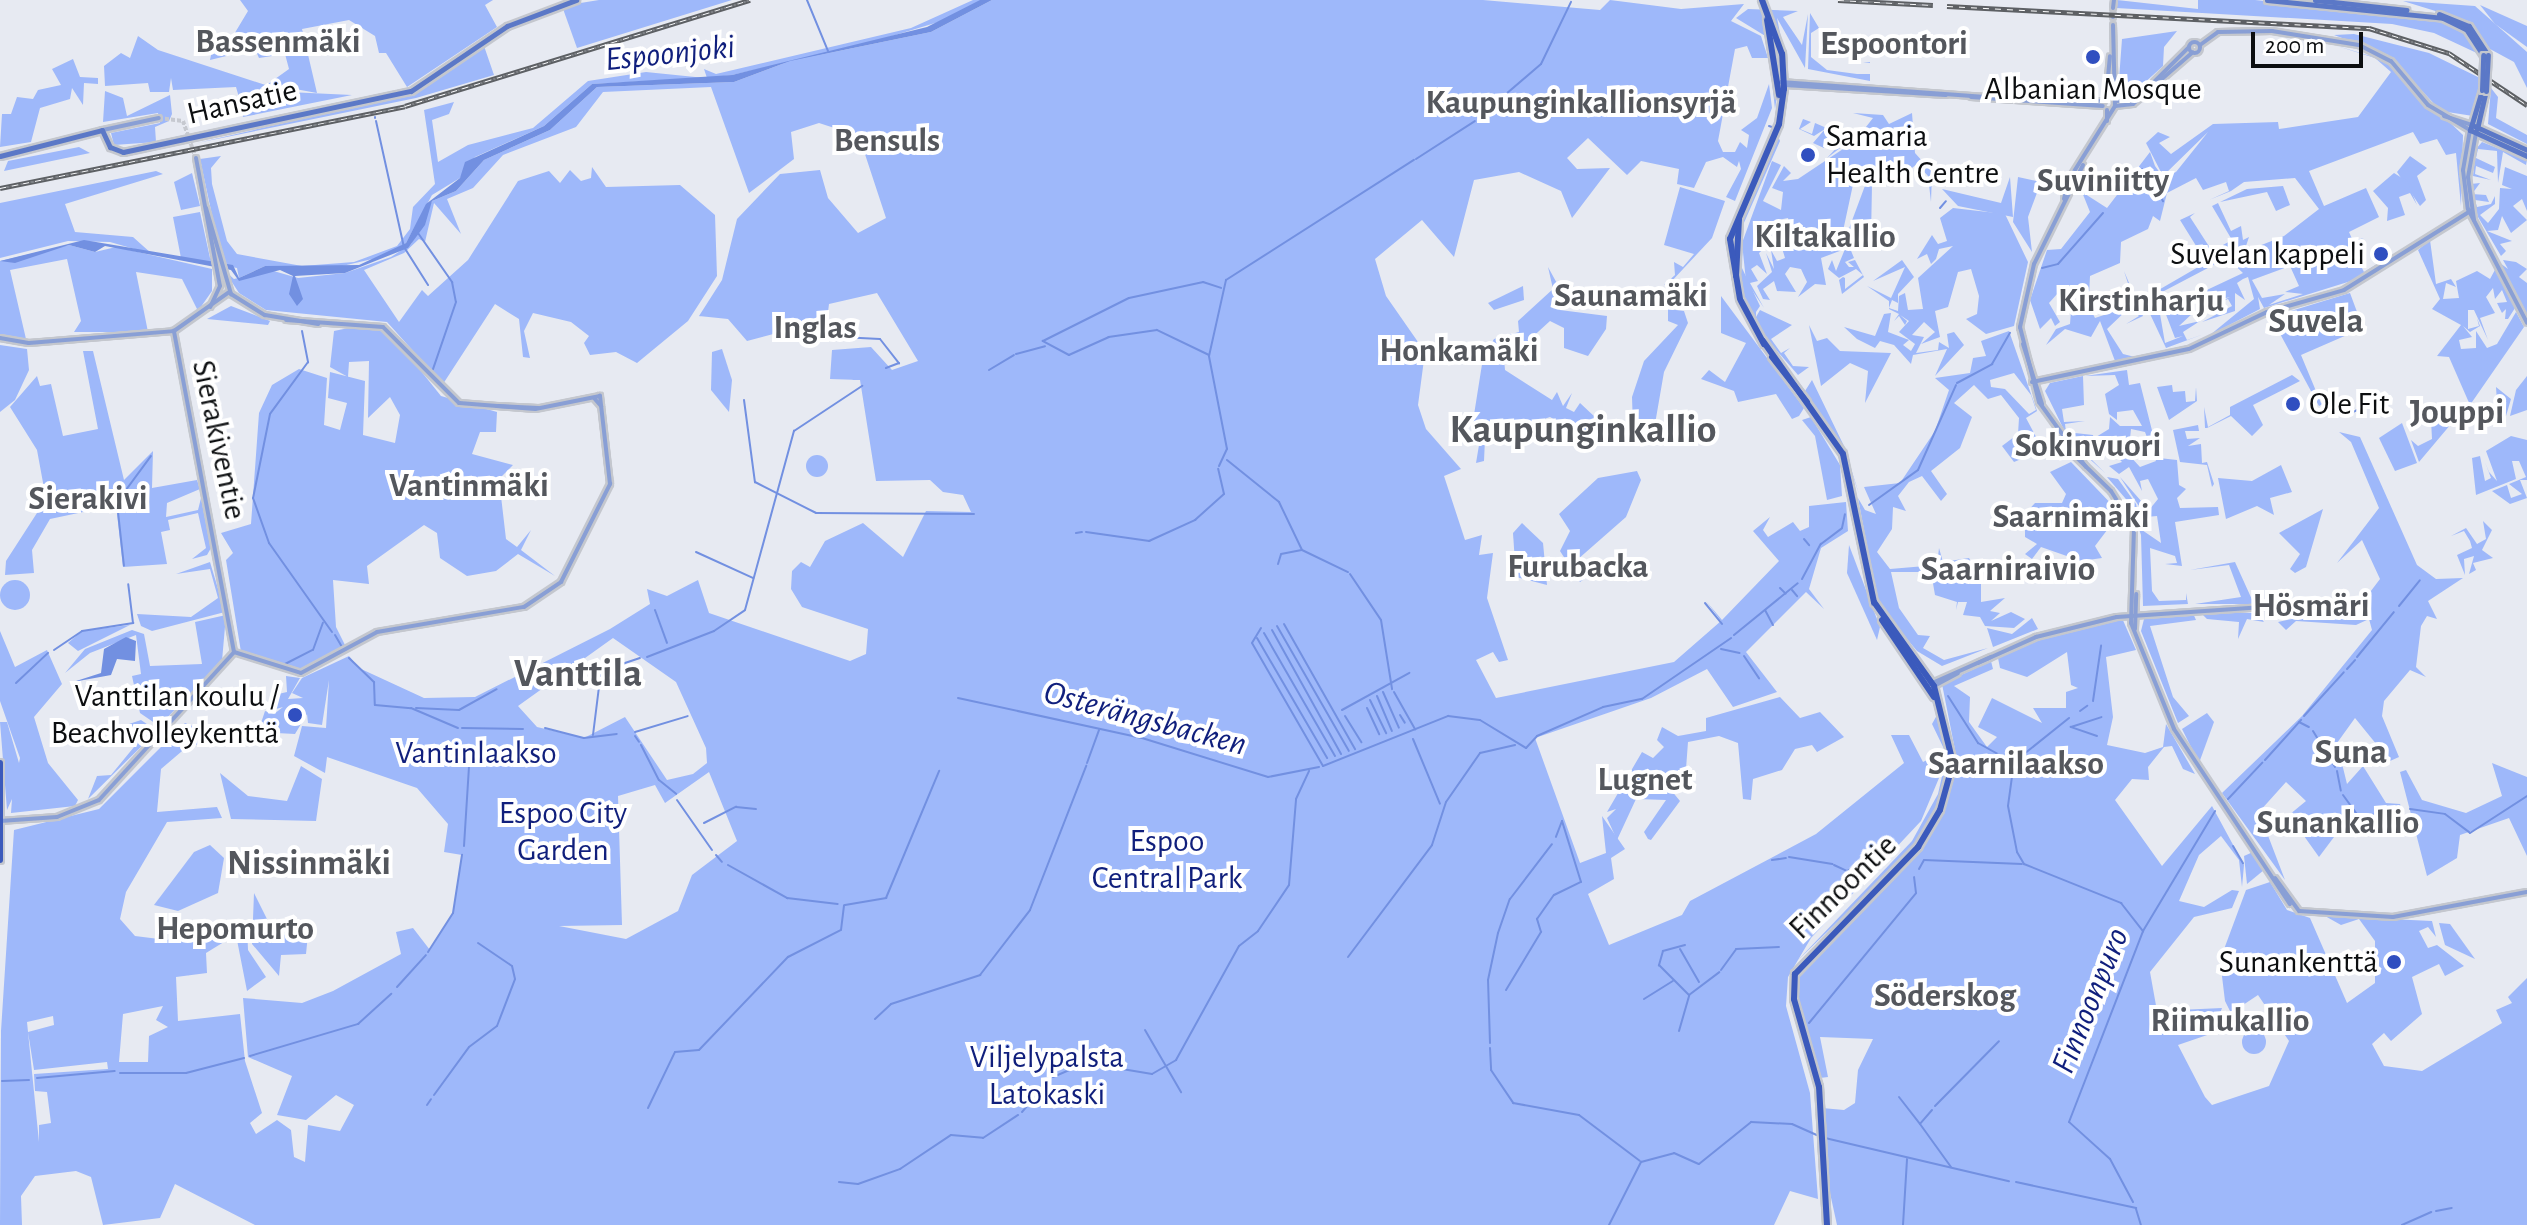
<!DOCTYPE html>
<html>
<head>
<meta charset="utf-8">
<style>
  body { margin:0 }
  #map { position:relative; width:2527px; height:1225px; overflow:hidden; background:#e7eaf2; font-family:"Alegreya Sans",sans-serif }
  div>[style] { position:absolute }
  .green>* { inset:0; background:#9eb8fa }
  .round { border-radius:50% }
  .water>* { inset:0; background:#7290e1 }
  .stream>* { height:2px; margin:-1px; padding:0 1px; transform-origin:1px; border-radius:1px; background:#7290e1 }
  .tertiary-tunnel>* { height:4px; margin-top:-2px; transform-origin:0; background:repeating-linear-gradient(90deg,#c6c9d0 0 4px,transparent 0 6px) }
  .roads { filter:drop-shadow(2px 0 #c4c7ce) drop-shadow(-2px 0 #c4c7ce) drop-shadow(0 2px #c4c7ce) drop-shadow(0 -2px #c4c7ce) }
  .tertiary>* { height:4px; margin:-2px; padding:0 2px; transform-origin:2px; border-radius:2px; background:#899fd5 }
  .tertiary>.ring { margin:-2px; padding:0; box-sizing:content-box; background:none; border:4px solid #899fd5; border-radius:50% }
  .secondary>* { height:5px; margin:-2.5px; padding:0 2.5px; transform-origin:2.5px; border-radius:2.5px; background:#5b78c7 }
  .primary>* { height:6px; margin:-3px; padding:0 3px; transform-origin:3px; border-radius:3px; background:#3b5abc }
  .rail>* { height:5px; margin-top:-2.5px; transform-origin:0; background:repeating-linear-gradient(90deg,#fff 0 6px,#5d6064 0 12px); box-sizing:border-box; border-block:2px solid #5d6064 }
  .bridges { filter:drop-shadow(2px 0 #c4c7ce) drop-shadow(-2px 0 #c4c7ce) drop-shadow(0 2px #c4c7ce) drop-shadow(0 -2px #c4c7ce) }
  .secondary-bridge>* { height:5px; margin:-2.5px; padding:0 2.5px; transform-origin:2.5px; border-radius:2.5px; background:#5b78c7 }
  .dots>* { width:22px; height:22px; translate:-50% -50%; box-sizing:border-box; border:4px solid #fff; border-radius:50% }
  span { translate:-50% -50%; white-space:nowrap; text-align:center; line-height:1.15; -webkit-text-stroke:8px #fff; paint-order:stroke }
  .poi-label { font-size:32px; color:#0c0e10 }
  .left { translate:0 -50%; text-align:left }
  .right { translate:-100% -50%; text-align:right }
  .street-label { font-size:32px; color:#0c0e10 }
  .park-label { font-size:32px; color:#101f7c }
  .neighbourhood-label { font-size:34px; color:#54575d; font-weight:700 }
  .water-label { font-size:34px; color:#101f7d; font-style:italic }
  .quarter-label { font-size:36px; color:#54575d; font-weight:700 }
  .district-label { font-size:40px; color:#54575d; font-weight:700 }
  .scale { position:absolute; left:2251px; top:32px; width:112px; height:36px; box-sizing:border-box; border:4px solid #0c0e10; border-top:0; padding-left:10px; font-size:24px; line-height:28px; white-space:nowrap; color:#0c0e10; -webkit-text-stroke:6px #fff; paint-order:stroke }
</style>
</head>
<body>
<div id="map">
  <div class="green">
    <i style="clip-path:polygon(240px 0,493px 0,485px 5px,497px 27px,407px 87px,386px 53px,379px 53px,375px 36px,349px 20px,302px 29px,317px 93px,268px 84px,289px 69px,285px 54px,259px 58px,255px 49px,210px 60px,215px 35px,230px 41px,248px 11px)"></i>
    <i style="clip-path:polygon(599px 0,732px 0,577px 48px,562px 6px)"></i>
    <i style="clip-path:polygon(973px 0,981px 0,955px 17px,859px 46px,732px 75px,707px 78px,704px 69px,716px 74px,911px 28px)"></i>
    <i style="clip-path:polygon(evenodd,992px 0,1483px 0,1600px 10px,1610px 0,1681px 9px,1744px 4px,1731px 21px,1761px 36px,1768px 58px,1752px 58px,1747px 46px,1735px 49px,1718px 141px,1723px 152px,1735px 152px,1740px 142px,1747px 148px,1749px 135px,1741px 130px,1757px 118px,1769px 84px,1772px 108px,1735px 201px,1726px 197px,1741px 169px,1739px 161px,1737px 167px,1723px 157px,1706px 162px,1694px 188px,1677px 184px,1679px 169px,1641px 161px,1627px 175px,1588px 138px,1567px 158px,1577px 169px,1610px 168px,1572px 218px,1561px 191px,1519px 172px,1474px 180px,1454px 257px,1422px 220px,1375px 259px,1386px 296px,1425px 352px,1418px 405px,1426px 429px,1461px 469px,1444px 476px,1465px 540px,1482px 535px,1479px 555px,1493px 553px,1487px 598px,1508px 660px,1499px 662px,1493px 652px,1476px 660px,1496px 698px,1674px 662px,1721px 621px,1706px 601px,1722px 620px,1779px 561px,1753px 531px,1770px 517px,1763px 530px,1768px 537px,1793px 522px,1800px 531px,1809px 527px,1809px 506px,1846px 502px,1848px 531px,1821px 548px,1809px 589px,1824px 609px,1806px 592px,1746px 652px,1777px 692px,1733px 707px,1707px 669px,1651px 698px,1535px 738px,1580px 863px,1606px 853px,1602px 816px,1625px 849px,1611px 858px,1614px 879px,1588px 894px,1609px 945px,1682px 915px,1690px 901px,1816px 834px,1904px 763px,1891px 735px,1909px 735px,1923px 762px,1945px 751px,1932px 724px,1937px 715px,1947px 759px,1921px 821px,1811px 938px,1788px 977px,1786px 1006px,1810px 1093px,1818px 1199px,1790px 1191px,1774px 1225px,255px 1225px,175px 1184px,160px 1218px,103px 1225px,91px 1177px,76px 1171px,35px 1176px,21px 1196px,22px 1225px,0 1225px,1px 1031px,14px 830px,99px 809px,185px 723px,197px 728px,207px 743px,188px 746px,161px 769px,157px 812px,217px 807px,222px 818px,167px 822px,126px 892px,120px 919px,135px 936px,167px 940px,207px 927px,231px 929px,232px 937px,206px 953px,207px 973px,176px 977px,178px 1021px,240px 1014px,245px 1061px,262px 1113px,250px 1123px,256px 1134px,277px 1120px,291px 1130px,294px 1157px,305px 1162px,308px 1125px,340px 1131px,354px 1105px,336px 1095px,306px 1120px,277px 1115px,292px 1076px,248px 1057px,243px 998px,302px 1003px,333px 991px,401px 954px,396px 932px,413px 928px,430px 950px,453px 913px,462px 855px,444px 852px,448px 824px,417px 788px,327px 757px,325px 773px,294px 756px,302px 726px,326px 728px,329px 680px,322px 725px,308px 723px,307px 714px,295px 734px,258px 732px,265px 711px,274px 714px,283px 707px,269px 711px,274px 695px,287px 692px,286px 676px,300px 678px,288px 699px,303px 698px,292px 693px,302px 678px,349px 656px,359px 668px,424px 698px,475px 697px,610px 629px,650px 604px,647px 589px,667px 596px,698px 580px,709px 613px,850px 661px,866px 654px,868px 629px,802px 607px,791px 589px,792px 571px,801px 562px,810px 567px,825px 541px,863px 523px,903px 557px,926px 511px,971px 512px,963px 495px,943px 492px,930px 480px,876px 481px,860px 380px,830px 379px,832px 350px,871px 347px,892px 370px,918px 361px,877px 293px,829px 304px,828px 312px,796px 328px,747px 341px,728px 319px,699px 316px,722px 280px,737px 219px,780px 174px,820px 170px,828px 198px,858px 233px,886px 218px,859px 136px,819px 123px,791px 132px,794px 159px,749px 193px,711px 87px,603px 92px,576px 127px,503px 155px,473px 188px,447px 199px,461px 234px,434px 203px,425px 242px,419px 239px,404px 253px,364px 270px,399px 322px,422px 290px,428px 296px,468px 260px,518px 181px,549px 171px,560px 183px,570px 170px,581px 181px,591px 178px,592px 167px,606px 187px,680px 185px,715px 215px,717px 276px,688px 321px,637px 363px,616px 352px,590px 355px,584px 343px,589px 336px,571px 322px,533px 313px,524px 331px,530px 358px,523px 357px,519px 319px,495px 304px,443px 384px,387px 322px,266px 310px,239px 293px,224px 270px,234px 279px,270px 270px,298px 278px,345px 273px,391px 257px,411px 244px,432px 201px,456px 191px,484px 160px,550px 130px,597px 87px,734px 82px,790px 61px,931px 32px,992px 0,613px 638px,676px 682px,706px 748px,707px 763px,693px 774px,667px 780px,625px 717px,584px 738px,537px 727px,518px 706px,613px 638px,992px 0,709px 772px,737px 841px,692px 875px,678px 911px,626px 939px,559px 926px,622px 925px,618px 796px,655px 785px,665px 803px,709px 772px,992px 0,163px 1006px,156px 1020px,168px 1027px,149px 1036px,148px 1062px,119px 1062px,123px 1014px,163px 1006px,992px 0,53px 1016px,54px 1025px,28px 1032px,34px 1070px,107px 1062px,108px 1069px,34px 1074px,35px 1091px,47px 1092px,51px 1123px,39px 1125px,39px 1142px,27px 1022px,53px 1016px)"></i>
    <i style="clip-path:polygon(2117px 0,2198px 9px,2198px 0,2255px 0,2446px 20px,2469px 34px,2481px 55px,2434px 33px,2392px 24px,2116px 8px)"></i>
    <i style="clip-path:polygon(2403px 1px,2475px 6px,2527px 52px,2527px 88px,2514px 62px,2490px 49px,2471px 22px)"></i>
    <i style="clip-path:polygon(2480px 5px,2527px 26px,2527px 47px,2495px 24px)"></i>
    <i style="clip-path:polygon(1748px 9px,1798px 11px,1783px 17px,1802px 45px,1808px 14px,1805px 68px,1777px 18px,1783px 48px,1774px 21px,1767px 24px,1778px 89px,1775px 109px,1767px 37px,1736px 18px)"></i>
    <i style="clip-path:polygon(1810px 13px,1819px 28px,1811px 33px,1811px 57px,1827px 70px,1857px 74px,1870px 74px,1870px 63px,1863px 62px,1870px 62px,1870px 81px,1808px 69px)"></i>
    <i style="clip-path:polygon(2177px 31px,2164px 47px,2163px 66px,2131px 95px,2118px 93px,2122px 39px)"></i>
    <i style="clip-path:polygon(2354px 34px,2429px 53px,2482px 79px,2473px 116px,2441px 111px,2388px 55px,2334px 35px)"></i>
    <i style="clip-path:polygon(138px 36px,158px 50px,284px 91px,247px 94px,251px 107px,278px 103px,288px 92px,352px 95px,243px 117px,240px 105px,230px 107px,240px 101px,236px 87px,173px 90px,171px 78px,169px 92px,150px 92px,148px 83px,105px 86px,104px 66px,121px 53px,130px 58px)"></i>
    <i style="clip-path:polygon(evenodd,2334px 45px,2384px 60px,2463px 135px,2461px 206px,2456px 153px,2446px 155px,2437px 139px,2420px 144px,2413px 132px,2309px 171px,2324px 206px,2366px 188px,2379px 217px,2349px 232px,2353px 241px,2364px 238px,2350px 244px,2364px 272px,2382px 261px,2353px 281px,2392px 258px,2345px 287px,2351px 281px,2264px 308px,2258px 297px,2260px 309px,2210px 335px,2254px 299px,2248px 277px,2243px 279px,2237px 283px,2245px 300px,2235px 293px,2235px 311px,2202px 322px,2232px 306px,2228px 299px,2198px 312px,2230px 297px,2198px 305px,2194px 296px,2243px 273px,2227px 258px,2145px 301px,2160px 314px,2165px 343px,2183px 336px,2175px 338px,2165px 312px,2190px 301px,2194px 312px,2179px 326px,2200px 321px,2183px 332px,2187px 340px,2204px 334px,2166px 348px,2143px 299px,2200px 266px,2203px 257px,2180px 220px,2195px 213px,2190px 217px,2212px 251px,2232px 240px,2212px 206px,2218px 203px,2231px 231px,2241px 226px,2243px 240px,2249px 237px,2244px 252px,2284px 236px,2319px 209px,2295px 178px,2244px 182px,2231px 191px,2209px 200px,2229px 191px,2226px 182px,2203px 190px,2196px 178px,2167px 193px,2160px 221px,2153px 216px,2148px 229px,2121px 242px,2120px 263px,2090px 276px,2089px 296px,2081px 290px,2086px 308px,2087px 300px,2097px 299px,2090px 308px,2095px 318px,2107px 314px,2106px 307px,2109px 313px,2113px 305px,2121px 308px,2122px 300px,2134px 302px,2124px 271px,2143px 316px,2126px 324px,2139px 316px,2130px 307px,2107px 329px,2123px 354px,2135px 357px,2115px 361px,2100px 321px,2091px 337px,2065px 329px,2046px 345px,2056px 329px,2070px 324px,2071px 311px,2084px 308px,2079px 288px,2058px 293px,2049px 303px,2060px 322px,2055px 326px,2051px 318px,2040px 329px,2030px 300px,2047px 250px,2061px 249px,2090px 212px,2082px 192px,2107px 208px,2150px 152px,2155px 166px,2163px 177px,2176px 172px,2208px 132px,2163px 176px,2146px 143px,2158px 132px,2170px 137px,2159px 143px,2171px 154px,2213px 124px,2278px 122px,2279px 129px,2358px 117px,2391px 72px,2375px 58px,2334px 45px,2290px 266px,2299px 286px,2285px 292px,2303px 294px,2269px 305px,2285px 294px,2262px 298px,2252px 280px,2290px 266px)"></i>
    <i style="clip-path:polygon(484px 46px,494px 75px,416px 98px,197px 143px,414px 93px)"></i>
    <i style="clip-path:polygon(73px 59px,80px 77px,98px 78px,98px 84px,84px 83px,83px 105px,72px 88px,70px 99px,40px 108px,31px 142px,0 147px,2px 114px,11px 114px,17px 97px,33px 99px,38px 90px,61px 85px,52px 69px)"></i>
    <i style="clip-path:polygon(646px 72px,705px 78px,592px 84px,544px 126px,475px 157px,460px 178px,432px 195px,406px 243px,381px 257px,325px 270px,265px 266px,239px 278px,237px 268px,181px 258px,173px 217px,200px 212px,210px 258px,221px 257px,200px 159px,221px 156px,211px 168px,212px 184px,227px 241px,237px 254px,302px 266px,354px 262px,397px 246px,410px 229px,413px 207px,435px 184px,424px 110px,454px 102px,449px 114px,432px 120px,438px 162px,468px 145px,533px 128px,588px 81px)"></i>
    <i style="clip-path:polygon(2491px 88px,2498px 97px,2496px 118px,2527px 135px,2527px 144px,2488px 124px)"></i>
    <i style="clip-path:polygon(105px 91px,123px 98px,127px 116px,170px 95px,172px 114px,169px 121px,155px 127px,156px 142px,114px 145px,111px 133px,160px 123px,158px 113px,103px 122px)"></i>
    <i style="clip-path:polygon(1853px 113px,1883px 115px,1889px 124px,1912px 113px,1915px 153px,1932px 172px,1931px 202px,1928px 176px,1917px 164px,1890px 185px,1872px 185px,1871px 237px,1847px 234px,1866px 183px,1854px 180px,1843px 231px,1854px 258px,1845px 262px,1849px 267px,1854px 267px,1848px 262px,1855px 260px,1864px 277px,1842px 294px,1839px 280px,1843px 277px,1845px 278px,1845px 289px,1863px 275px,1856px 269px,1839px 278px,1828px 269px,1832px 260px,1836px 271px,1845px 249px,1821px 258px,1826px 285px,1815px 284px,1798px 297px,1807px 282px,1801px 269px,1790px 267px,1785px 274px,1796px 292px,1777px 291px,1774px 281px,1763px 289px,1770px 300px,1763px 299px,1757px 286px,1772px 272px,1766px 253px,1774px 269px,1771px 250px,1777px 261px,1785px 258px,1778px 235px,1784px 245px,1792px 240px,1788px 218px,1768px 222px,1772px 228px,1761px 227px,1759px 235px,1761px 247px,1769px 244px,1759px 253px,1767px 274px,1757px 265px,1751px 269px,1758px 281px,1750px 283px,1764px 308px,1746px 281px,1742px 243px,1772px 161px,1781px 165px,1763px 201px,1781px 210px,1783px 192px,1772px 188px,1784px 166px,1791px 173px,1783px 181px,1798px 179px,1855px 141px,1873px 118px)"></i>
    <i style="clip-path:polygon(1803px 119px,1811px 122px,1800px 129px,1812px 134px,1815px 123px,1852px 139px,1827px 158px,1840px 144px,1826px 138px,1824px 148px,1813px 143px,1825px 129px,1814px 136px,1799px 129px)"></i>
    <i style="clip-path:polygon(1777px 133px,1780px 141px,1743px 225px,1742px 268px,1760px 306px,1756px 312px,1756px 317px,1760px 310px,1792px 325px,1771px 339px,1781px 353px,1790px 348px,1784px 353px,1793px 366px,1809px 367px,1798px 375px,1757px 328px,1738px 283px,1740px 221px)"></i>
    <i style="clip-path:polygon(2482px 142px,2527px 160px,2526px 165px,2503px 152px,2498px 183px,2497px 151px,2478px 149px,2476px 158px,2495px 167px,2493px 173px,2476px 166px,2475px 174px,2491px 180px,2473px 176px,2476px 149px)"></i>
    <i style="clip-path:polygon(79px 147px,90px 153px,4px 171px,8px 161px)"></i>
    <i style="clip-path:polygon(2410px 156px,2427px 168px,2417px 176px,2426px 200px,2420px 206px,2397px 172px)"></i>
    <i style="clip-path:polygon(2505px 167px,2527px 176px,2527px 211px,2522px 199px,2513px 206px,2527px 220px,2511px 233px,2502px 216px,2498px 230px,2487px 231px,2512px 241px,2500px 244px,2506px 251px,2501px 256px,2478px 217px,2472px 195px,2471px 184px,2480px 183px,2472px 194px,2486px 195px,2489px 202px,2475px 200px,2477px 207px,2491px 204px,2495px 196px,2495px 204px,2480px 215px,2488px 223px,2499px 209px,2500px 188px,2512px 189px,2502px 185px)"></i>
    <i style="clip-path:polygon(156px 171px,163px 174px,65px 204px,75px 232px,133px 237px,152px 254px,110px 242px,68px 241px,0 258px,0 203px)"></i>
    <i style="clip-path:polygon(192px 173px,200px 206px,181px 210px,174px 182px)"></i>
    <i style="clip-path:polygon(2394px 173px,2407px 181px,2417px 205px,2410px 193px,2399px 197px,2405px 215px,2387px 221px,2388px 208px,2373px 191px)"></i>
    <i style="clip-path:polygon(2010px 177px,2013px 217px,1958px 206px,1942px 189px,2001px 203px)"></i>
    <i style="clip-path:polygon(2018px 177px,2041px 182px,2028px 217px,2032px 252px,2013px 222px)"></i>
    <i style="clip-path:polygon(2283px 186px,2290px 205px,2276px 211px,2267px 192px,2220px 202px,2247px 189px)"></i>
    <i style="clip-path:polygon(1680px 187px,1725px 201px,1712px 238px,1670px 283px,1664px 285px,1675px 275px,1674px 262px,1683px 267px,1694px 254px,1664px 245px)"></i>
    <i style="clip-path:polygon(1953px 208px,2005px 214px,2028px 262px,2014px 326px,1986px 334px,1966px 319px,1977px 314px,1979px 296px,1971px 269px,1958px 272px,1948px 307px,1935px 311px,1940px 337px,1921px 344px,1935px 332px,1924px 322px,1912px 335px,1924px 337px,1916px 353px,1938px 350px,1939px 342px,1949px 348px,1947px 334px,1954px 332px,1964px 345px,1935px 376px,1947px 349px,1913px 355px,1911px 364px,1894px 345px,1880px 341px,1875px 348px,1857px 339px,1844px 327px,1875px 336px,1884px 314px,1891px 313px,1888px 332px,1909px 340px,1903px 345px,1911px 351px,1915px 344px,1899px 332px,1909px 321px,1900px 315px,1907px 321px,1905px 325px,1899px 316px,1894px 321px,1899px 314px,1889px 309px,1889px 301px,1867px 286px,1891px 298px,1905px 267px,1873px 281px,1902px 260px,1914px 277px,1898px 294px,1898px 303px,1892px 300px,1889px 308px,1898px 311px,1899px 296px,1905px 293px,1908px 310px,1923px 309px,1918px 278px,1953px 246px,1939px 249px,1936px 259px,1931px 264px,1927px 254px,1917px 259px,1932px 235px,1938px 244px,1947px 241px,1940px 218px)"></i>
    <i style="clip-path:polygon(2430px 240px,2436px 284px,2451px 279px,2456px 287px,2446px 283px,2443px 299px,2459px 298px,2456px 281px,2477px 271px,2490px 279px,2496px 268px,2515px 308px,2508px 319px,2505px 319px,2506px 309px,2502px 313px,2497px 303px,2507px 302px,2502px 290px,2495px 299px,2493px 288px,2486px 297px,2495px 313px,2480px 318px,2488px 340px,2474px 310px,2468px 310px,2468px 329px,2479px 326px,2477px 318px,2480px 326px,2470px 332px,2463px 326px,2472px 337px,2459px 340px,2461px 349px,2476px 348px,2476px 331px,2487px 348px,2497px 344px,2516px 312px,2524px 327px,2470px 405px,2449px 357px,2437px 356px,2461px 325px,2432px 309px,2440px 299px,2418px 250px)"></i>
    <i style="clip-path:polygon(69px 245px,95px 252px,116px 247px,212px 269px,212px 291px,198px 311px,182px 279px,136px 272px,148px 332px,74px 332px,81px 321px,67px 259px,10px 270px,26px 339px,0 335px,0 261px)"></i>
    <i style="clip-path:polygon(2524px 250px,2516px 262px,2527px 269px,2519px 277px,2527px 283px,2527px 319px,2500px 263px,2508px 269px,2503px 260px,2516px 262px)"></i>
    <i style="clip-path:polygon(1548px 267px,1559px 287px,1560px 310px,1607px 316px,1606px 329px,1588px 356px,1564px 348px,1564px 328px,1550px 321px,1527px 342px,1503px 347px,1505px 370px,1552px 400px,1557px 392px,1563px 406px,1572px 393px,1566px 408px,1574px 412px,1580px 403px,1611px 432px,1557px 443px,1568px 427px,1550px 417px,1485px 439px,1484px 461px,1476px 463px,1481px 433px,1473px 421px,1483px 358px,1494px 339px,1519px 332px,1518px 321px,1553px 289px)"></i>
    <i style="clip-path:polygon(1523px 286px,1524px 300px,1494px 310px,1488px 303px)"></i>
    <i style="clip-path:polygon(2350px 293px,2363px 328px,2301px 355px,2321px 403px,2340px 395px,2319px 406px,2271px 317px)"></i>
    <i style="clip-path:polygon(1721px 296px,1804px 408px,1799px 416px,1792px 419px,1776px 394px,1738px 402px,1734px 391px,1701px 379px,1709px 370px,1725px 382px,1746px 343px,1721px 333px)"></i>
    <i style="clip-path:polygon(231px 306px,270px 321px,268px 325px,207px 319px)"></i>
    <i style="clip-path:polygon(1668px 309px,1684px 311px,1688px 323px,1664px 372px,1655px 424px,1633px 428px,1632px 397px,1644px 361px,1678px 325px,1668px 321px)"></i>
    <i style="clip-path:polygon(363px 325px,392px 335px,441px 396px,497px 412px,496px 432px,480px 432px,472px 454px,513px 465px,499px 479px,506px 539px,517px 547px,531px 530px,521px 550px,555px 576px,518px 554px,496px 571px,467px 576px,440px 558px,437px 533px,424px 525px,367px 566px,369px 584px,333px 580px,336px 627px,346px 647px,309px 669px,292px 669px,241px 652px,226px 560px,233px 553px,221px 533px,251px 524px,259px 413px,272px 385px,299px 369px,327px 378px,324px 425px,340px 430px,347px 403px,328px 398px,330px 372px,365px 381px,363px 435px,395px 443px,400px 415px,390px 397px,368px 418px,369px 361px,349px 362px,348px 377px,330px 367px,334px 331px)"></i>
    <i style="clip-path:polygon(1809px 325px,1817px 341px,1827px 338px,1840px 351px,1891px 353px,1865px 403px,1868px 371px,1850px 363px,1821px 386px)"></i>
    <i style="clip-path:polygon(evenodd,2009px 331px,2037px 411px,2026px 418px,2043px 450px,2014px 462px,2002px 446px,2018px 434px,2019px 418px,2001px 395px,1988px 399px,1974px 385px,1954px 403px,1972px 417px,1960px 448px,1931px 471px,1947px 494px,1941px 501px,1922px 476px,1909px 482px,1898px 496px,1906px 511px,1893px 507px,1892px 529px,1877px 552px,1890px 569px,1937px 565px,1939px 548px,1943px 562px,1969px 558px,1976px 571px,1949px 571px,1981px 574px,1981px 602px,2005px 598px,1990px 611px,2000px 613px,1991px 621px,2011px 612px,2025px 619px,2014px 628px,1985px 626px,1980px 617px,1963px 615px,1967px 602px,1958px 602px,1956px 610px,1957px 602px,1935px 595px,1931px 572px,1891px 572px,1899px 608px,1918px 635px,1930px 636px,1923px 648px,1944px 660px,1988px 648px,1942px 666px,1917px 651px,1878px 604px,1858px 498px,1865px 510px,1876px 514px,1864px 487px,1900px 483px,1935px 431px,1949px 390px,1935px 378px,1970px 373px,1973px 358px,1986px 356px,1981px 341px,2009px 331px,2014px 373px,2031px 395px,2036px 410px,2029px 414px,2005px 389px,1991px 387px,1990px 380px,2014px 373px)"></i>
    <i style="clip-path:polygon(0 345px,27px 349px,29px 370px,15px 400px,0 412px)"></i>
    <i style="clip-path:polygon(722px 349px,732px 380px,729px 412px,711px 390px,712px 352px)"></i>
    <i style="clip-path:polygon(83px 351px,93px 351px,124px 480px,153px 451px,152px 488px,197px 480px,200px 489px,167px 503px,166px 517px,198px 510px,201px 498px,211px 548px,207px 555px,192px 559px,206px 548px,198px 513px,168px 520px,170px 530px,161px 532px,167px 564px,123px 567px,116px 505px,50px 519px,32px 550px,34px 573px,5px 575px,6px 561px,46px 499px,37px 450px,10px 407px,37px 376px,40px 386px,51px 384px,63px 436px,98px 429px)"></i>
    <i style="clip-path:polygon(2127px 370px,2129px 385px,2140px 383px,2159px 458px,2177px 460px,2179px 485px,2186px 489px,2177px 498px,2180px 508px,2218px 507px,2219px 515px,2175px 522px,2182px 566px,2165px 564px,2177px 563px,2175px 556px,2150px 548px,2152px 591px,2159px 601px,2186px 600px,2186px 593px,2188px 604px,2143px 606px,2141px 535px,2131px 505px,2107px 477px,2118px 479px,2136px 504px,2142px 530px,2161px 543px,2157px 516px,2146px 517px,2120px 477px,2149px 510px,2158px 499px,2148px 479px,2140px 481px,2142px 491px,2129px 467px,2119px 474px,2109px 466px,2122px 462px,2107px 446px,2116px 441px,2140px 467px,2156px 461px,2145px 432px,2131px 429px,2129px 448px,2119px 440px,2105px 444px,2096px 437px,2109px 429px,2110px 417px,2120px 426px,2142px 426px,2133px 410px,2117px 412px,2117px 420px,2109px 414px,2105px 394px,2119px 385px,2115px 375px,2085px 376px)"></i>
    <i style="clip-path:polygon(2292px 375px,2300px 381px,2253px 405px,2263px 425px,2252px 436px,2231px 416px,2207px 428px,2205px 428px,2204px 407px,2208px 427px,2230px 415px,2230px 407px)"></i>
    <i style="clip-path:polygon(2083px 376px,2084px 405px,2062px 409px,2064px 422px,2085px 421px,2065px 424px,2066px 432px,2093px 435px,2095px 445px,2086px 440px,2079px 447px,2105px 473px,2069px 440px,2045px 391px,2050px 383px)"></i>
    <i style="clip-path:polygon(2527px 376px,2527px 410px,2510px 416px,2516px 390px)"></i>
    <i style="clip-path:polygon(1812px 380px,1844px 446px,1859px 494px,1843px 447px,1805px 391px)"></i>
    <i style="clip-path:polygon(2172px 385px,2173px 392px,2185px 391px,2186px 402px,2195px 401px,2196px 387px,2197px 401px,2169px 420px,2157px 387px)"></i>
    <i style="clip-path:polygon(2496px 387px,2511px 399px,2506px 416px,2488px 424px,2480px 416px,2498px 417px)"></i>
    <i style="clip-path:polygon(1811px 417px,1840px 465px,1842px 496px,1827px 500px,1815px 436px,1802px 420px)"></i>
    <i style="clip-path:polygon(2431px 420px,2451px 424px,2419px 462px,2411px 440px,2418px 446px,2432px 439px)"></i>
    <i style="clip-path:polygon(2402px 423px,2417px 463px,2395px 471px,2379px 438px)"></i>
    <i style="clip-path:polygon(2198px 425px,2199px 431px,2185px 431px,2187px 439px,2200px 438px,2188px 446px,2201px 444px,2202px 463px,2207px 462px,2214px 484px,2212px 487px,2207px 465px,2180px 462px,2173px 430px)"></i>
    <i style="clip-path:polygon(2339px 432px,2360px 437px,2417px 565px,2436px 579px,2463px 578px,2428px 601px,2437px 619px,2427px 616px,2421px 626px,2416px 667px,2426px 677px,2410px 670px,2384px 701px,2382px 716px,2399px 757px,2390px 761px,2355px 718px,2337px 743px,2347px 784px,2363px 766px,2386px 803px,2400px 804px,2403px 812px,2343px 825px,2319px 857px,2289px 815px,2306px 801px,2286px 782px,2259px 812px,2285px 880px,2222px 793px,2302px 716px,2372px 630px,2369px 619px,2356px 625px,2296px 621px,2286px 630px,2278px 622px,2353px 606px,2362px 613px,2358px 608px,2380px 579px,2362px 540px,2337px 563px,2379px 508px,2351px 442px)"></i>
    <i style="clip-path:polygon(2511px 436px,2527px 440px,2527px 480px,2520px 480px,2527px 498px,2510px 504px,2492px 491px,2507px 485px,2511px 498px,2522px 494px,2509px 484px,2526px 477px,2519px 461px,2512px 461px,2516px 479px,2476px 495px,2472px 458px,2480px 456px,2485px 481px,2491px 478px,2485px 462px,2489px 472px,2497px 481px,2486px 451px)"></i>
    <i class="round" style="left:806px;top:455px;width:22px;height:22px"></i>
    <i style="clip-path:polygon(2071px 462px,2120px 513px,2095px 546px,2102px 558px,2081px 561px,2041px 547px,2032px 559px,2025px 554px,2037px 544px,2025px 537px,2025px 514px,2035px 503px,2062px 503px,2066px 494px,2050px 472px)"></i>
    <i style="clip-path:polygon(2281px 465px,2292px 492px,2270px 498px,2274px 515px,2257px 506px,2226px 519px,2218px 478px,2252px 481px)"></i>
    <i style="clip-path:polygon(1637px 471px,1641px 480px,1626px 517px,1577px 560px,1587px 577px,1580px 582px,1560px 551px,1570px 531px,1559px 514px,1598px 478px)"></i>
    <i style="clip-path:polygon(2323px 509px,2306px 567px,2295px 573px,2290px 569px,2300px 554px,2279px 533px)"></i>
    <i style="clip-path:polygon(2483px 521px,2492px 530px,2482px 550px,2493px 558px,2473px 563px,2476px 570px,2469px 574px,2474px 556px,2464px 559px,2465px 575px,2457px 555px,2472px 548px,2470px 541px,2464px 531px,2451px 536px,2466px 528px,2477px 544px,2486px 539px)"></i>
    <i style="clip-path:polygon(1522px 523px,1543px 543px,1547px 585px,1516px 577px,1513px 533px)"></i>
    <i style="clip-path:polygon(1849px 545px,1880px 627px,1877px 640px,1847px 573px)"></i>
    <i style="clip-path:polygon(210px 562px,225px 612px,152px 631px,141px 626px,137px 614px,191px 617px,218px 598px,210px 569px,176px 574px)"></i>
    <i style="clip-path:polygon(2235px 562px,2254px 604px,2195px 604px,2241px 597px,2229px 565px,2190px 570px)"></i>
    <i class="round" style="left:0;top:580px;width:30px;height:30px"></i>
    <i style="clip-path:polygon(2192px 611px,2196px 620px,2150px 626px,2173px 697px,2189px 716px,2178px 723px,2141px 631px,2145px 615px)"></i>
    <i style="clip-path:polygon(2200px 612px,2257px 613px,2264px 622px,2247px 619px,2238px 639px,2239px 622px,2207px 619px)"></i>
    <i style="clip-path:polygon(226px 615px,222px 661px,159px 726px,140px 713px,132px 676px,141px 674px,136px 635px,90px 653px,65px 673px,85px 649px,132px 630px,144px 634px,150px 666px,202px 664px,195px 622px)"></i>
    <i style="clip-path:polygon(2032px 618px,2038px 629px,1993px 647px,1987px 628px,2012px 634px)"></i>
    <i style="clip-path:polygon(2122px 618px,2136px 650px,2106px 657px,2113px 717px,2107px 745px,2145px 753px,2163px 747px,2166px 724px,2195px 774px,2183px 769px,2172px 746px,2164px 747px,2148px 767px,2149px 780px,2132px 779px,2115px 800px,2162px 866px,2212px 806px,2244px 865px,2242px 887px,2239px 860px,2221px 836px,2199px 855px,2179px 901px,2204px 907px,2232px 890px,2239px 891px,2232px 908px,2194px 917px,2150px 972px,2157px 1011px,2222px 1008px,2213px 1033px,2178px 1045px,2205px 1097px,2212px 1105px,2269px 1086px,2289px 1041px,2258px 995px,2231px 1013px,2225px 1001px,2220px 960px,2246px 890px,2270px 882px,2287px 910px,2310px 918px,2347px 1003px,2375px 983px,2375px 941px,2359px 919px,2341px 925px,2325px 916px,2432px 921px,2436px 937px,2428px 927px,2419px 931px,2428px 948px,2437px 945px,2464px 966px,2445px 976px,2439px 964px,2412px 977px,2422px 1014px,2391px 1041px,2384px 1033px,2372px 1044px,2384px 1066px,2422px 1071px,2502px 1023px,2496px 1010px,2512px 1003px,2508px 997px,2527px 978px,2527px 1225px,1837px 1225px,1823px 1161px,1822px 1108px,1844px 1110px,1855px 1103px,1858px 1070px,1873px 1039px,1820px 1037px,1828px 1077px,1820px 1078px,1796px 999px,1798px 972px,1897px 872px,1940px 812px,1957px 760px,1942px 684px,1991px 661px,1993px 669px,1954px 686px,1970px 697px,1969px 722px,1987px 747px,1997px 737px,1978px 727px,1992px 698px,2042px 723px,2033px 708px,2066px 708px,2066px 692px,2078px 688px,2071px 685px,2067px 652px,2027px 677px,2000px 668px,1998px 658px,2060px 631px)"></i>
    <i style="clip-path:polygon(130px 625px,78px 651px,68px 643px,82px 631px)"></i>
    <i style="clip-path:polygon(0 631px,15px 667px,47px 650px,62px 684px,34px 717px,48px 763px,78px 800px,75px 806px,11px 813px,12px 799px,7px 810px,0 722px,7px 722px,19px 763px,20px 758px,0 701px)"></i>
    <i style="clip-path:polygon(1923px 678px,1943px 720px,1951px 751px,1936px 810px,1910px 852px,1798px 960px,1912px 841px,1938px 794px,1949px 745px)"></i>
    <i style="clip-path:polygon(1780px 697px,1800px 718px,1820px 712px,1844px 737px,1817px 752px,1812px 745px,1795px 749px,1782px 770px,1753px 779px,1751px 800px,1743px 799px,1738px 743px,1719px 736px,1688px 742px,1686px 769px,1666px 784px,1680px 801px,1651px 840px,1648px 839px,1644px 832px,1666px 800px,1636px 799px,1617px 840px,1607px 818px,1616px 809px,1607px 812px,1642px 752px,1653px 758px,1664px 747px,1657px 740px,1662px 727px,1678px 736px,1706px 731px,1706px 718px)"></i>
    <i style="clip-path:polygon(2207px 713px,2214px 722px,2199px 763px,2182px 729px)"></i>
    <i style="clip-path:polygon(141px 720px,157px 731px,88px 799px,97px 776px,111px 775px,134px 747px,120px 727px)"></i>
    <i style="clip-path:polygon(2492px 763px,2527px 777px,2527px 856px,2509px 818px,2460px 835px,2457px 858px,2427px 876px,2400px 772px,2406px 770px,2422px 800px,2466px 813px,2502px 796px)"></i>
    <i style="clip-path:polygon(301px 766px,322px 779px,316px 821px,231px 819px,220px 773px,248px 796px,287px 801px)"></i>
    <i style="clip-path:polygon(210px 845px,224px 858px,218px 893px,178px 911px,154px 905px,194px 852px)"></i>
    <i style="clip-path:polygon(2253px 852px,2264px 870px,2247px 884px,2244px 856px)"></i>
    <i style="clip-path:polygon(254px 893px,275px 935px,308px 934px,306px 954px,281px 955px,279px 976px,252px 944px)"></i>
    <i style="clip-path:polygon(2439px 923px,2450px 924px,2475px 959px,2445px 945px)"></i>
    <i style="clip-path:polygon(247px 924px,248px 950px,266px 977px,247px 991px,237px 940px)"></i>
    <i class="round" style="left:2242px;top:1030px;width:24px;height:24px"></i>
  </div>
  <div class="water">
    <i style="clip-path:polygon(980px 0,992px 0,931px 32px,790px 61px,734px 82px,597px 87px,550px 130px,484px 160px,456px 191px,432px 201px,425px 225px,408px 248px,345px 273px,295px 276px,303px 299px,297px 306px,289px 294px,293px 276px,280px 270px,239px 281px,231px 270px,105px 246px,95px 252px,69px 245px,15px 263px,0 261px,84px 240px,233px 265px,239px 278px,265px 266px,359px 265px,406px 243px,426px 204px,460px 178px,465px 162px,544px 126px,592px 84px,732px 75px,927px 27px)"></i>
    <i style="clip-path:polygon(126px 637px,136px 641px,135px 661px,117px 659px,111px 675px,73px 682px,101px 673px,104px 649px)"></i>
  </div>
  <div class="stream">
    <i style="left:807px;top:0;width:55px;rotate:67.6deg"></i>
    <i style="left:375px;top:117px;width:1px;rotate:90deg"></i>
    <i style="left:1478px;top:118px;width:83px;rotate:-40.6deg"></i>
    <i style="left:1541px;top:64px;width:69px;rotate:-64.2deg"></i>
    <i style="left:376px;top:121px;width:129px;rotate:77.5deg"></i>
    <i style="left:404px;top:247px;width:45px;rotate:57.7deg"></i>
    <i style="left:1769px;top:126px;width:3px;rotate:18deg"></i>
    <i style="left:1416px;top:159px;width:70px;rotate:-32.8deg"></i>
    <i style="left:2142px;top:169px;width:21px;rotate:53deg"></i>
    <i style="left:2156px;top:188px;width:15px;rotate:62deg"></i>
    <i style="left:1940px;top:208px;width:9px;rotate:-49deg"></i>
    <i style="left:418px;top:233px;width:60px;rotate:55.2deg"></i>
    <i style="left:452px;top:282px;width:20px;rotate:79deg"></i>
    <i style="left:456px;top:302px;width:71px;rotate:108.9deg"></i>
    <i style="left:2042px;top:268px;width:16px;rotate:-14deg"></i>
    <i style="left:2058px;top:264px;width:68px;rotate:-48.6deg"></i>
    <i style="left:302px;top:331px;width:32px;rotate:79deg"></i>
    <i style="left:308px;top:362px;width:64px;rotate:126.2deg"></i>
    <i style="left:270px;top:414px;width:86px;rotate:101.4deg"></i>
    <i style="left:253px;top:498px;width:48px;rotate:70.4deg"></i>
    <i style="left:269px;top:543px;width:109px;rotate:54.7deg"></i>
    <i style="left:821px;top:336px;width:59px;rotate:2.9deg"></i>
    <i style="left:880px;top:339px;width:31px;rotate:52deg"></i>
    <i style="left:899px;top:363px;width:14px;rotate:159deg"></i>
    <i style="left:1016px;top:354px;width:30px;rotate:-15deg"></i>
    <i style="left:1209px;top:355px;width:58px;rotate:-154.3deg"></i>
    <i style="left:1157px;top:330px;width:49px;rotate:171.7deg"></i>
    <i style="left:1109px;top:337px;width:44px;rotate:155.8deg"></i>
    <i style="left:1069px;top:355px;width:30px;rotate:-152deg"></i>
    <i style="left:1043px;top:341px;width:96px;rotate:-26.6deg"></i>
    <i style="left:1129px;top:298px;width:76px;rotate:-12.2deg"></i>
    <i style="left:1203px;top:282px;width:19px;rotate:18deg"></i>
    <i style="left:989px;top:370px;width:29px;rotate:-31deg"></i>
    <i style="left:1957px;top:383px;width:40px;rotate:-28deg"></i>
    <i style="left:1992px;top:364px;width:36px;rotate:-60deg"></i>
    <i style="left:744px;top:400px;width:83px;rotate:82.4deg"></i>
    <i style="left:755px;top:482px;width:68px;rotate:26.9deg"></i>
    <i style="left:816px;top:513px;width:158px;rotate:0.4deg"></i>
    <i style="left:2350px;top:413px;width:43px;rotate:-21.8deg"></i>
    <i style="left:1227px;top:460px;width:67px;rotate:38.9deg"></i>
    <i style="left:1279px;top:502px;width:53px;rotate:64.4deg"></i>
    <i style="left:1219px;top:466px;width:19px;rotate:-65deg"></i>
    <i style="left:1227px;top:449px;width:95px;rotate:-101deg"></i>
    <i style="left:1209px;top:356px;width:78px;rotate:-77.4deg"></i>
    <i style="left:1226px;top:280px;width:223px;rotate:-32.6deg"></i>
    <i style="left:120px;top:498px;width:52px;rotate:-53.6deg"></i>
    <i style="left:117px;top:503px;width:63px;rotate:83.7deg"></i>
    <i style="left:1869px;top:505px;width:60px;rotate:-35.5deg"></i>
    <i style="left:1918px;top:470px;width:93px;rotate:-65.9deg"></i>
    <i style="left:1086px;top:532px;width:64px;rotate:8.1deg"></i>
    <i style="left:1149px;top:541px;width:51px;rotate:-24.5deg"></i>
    <i style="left:1195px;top:520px;width:39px;rotate:-42deg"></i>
    <i style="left:1224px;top:494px;width:26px;rotate:-103deg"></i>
    <i style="left:1076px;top:533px;width:6px;rotate:-9deg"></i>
    <i style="left:1804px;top:539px;width:8px;rotate:50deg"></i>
    <i style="left:696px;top:552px;width:63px;rotate:24.5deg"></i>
    <i style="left:1278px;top:564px;width:10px;rotate:-73deg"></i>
    <i style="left:1281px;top:554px;width:21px;rotate:-11deg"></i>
    <i style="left:1302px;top:550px;width:51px;rotate:25.6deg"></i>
    <i style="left:1350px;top:574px;width:55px;rotate:56deg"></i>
    <i style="left:1381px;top:620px;width:70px;rotate:80.9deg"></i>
    <i style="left:1802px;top:579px;width:40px;rotate:-62deg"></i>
    <i style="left:1821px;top:544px;width:26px;rotate:-37deg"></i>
    <i style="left:1842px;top:528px;width:14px;rotate:-78deg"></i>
    <i style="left:1780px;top:588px;width:8px;rotate:45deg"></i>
    <i style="left:1792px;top:590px;width:8px;rotate:50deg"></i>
    <i style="left:1705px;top:603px;width:27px;rotate:51deg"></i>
    <i style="left:2399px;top:606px;width:33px;rotate:-51deg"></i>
    <i style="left:655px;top:610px;width:35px;rotate:70deg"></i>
    <i style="left:1765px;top:610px;width:17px;rotate:62deg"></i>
    <i style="left:1284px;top:624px;width:144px;rotate:60.4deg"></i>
    <i style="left:1277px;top:626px;width:144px;rotate:60.1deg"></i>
    <i style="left:1261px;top:628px;width:17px;rotate:121deg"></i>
    <i style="left:1252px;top:643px;width:142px;rotate:60deg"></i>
    <i style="left:1323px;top:766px;width:135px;rotate:-21.8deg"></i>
    <i style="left:1448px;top:716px;width:32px;rotate:7deg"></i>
    <i style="left:1480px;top:720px;width:54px;rotate:31.3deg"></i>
    <i style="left:1526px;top:748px;width:16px;rotate:-47deg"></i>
    <i style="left:1537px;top:736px;width:72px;rotate:-23.7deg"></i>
    <i style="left:1603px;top:707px;width:40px;rotate:-12deg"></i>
    <i style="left:1642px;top:699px;width:108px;rotate:-34.4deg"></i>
    <i style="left:1272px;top:630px;width:142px;rotate:60.9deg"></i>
    <i style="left:1264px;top:633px;width:142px;rotate:60deg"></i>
    <i style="left:335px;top:635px;width:14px;rotate:60deg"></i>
    <i style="left:1734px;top:635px;width:82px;rotate:-39.1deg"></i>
    <i style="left:1257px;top:638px;width:139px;rotate:59.7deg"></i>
    <i style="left:1721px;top:649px;width:19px;rotate:12deg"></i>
    <i style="left:54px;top:650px;width:34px;rotate:-34deg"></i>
    <i style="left:82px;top:631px;width:52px;rotate:-8.9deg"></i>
    <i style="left:133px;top:623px;width:39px;rotate:-97deg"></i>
    <i style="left:1744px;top:656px;width:27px;rotate:56deg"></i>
    <i style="left:647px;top:657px;width:72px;rotate:-21.2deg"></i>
    <i style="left:714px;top:631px;width:37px;rotate:-34deg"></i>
    <i style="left:745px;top:610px;width:186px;rotate:-74.7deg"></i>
    <i style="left:794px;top:431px;width:82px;rotate:-33.5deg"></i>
    <i style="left:2357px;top:657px;width:58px;rotate:-50.6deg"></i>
    <i style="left:349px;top:658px;width:35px;rotate:44deg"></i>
    <i style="left:374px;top:682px;width:23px;rotate:88deg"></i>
    <i style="left:375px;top:705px;width:36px;rotate:5deg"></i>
    <i style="left:411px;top:708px;width:51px;rotate:23.1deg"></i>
    <i style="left:285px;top:664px;width:31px;rotate:-27deg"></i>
    <i style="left:313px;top:650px;width:29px;rotate:-70deg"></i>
    <i style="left:2347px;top:669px;width:12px;rotate:-48deg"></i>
    <i style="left:16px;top:683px;width:44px;rotate:-43.2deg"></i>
    <i style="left:1383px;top:692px;width:39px;rotate:66deg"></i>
    <i style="left:1394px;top:692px;width:43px;rotate:60.4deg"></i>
    <i style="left:1377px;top:696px;width:38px;rotate:67deg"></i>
    <i style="left:1948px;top:696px;width:56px;rotate:57.4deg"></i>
    <i style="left:1978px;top:743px;width:39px;rotate:29deg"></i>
    <i style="left:958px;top:698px;width:188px;rotate:12.3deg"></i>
    <i style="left:1142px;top:738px;width:132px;rotate:17.2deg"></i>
    <i style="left:1268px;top:777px;width:52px;rotate:-11.1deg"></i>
    <i style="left:1370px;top:700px;width:37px;rotate:64deg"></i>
    <i style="left:2093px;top:701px;width:56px;rotate:-81.7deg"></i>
    <i style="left:416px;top:708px;width:43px;rotate:2.7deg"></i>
    <i style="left:459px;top:710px;width:43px;rotate:-28.9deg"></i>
    <i style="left:1367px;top:708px;width:29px;rotate:65deg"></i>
    <i style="left:1342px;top:710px;width:77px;rotate:-28.9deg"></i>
    <i style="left:2080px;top:711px;width:9px;rotate:-36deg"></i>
    <i style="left:1400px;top:715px;width:9px;rotate:58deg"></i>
    <i style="left:1345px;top:716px;width:31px;rotate:58deg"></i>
    <i style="left:2304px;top:716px;width:59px;rotate:-47.7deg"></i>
    <i style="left:2069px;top:718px;width:70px;rotate:141.3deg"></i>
    <i style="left:2014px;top:762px;width:44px;rotate:97.8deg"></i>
    <i style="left:2008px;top:806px;width:47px;rotate:78.9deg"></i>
    <i style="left:2017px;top:852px;width:14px;rotate:60deg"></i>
    <i style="left:2024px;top:864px;width:105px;rotate:21.9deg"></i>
    <i style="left:2121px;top:903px;width:36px;rotate:52deg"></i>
    <i style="left:2299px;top:722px;width:11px;rotate:27deg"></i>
    <i style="left:462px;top:728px;width:61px;rotate:0.9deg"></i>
    <i style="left:545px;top:728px;width:40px;rotate:14.4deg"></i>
    <i style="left:584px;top:738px;width:33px;rotate:-7deg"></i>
    <i style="left:2313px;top:731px;width:42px;rotate:58.6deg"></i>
    <i style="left:635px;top:732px;width:55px;rotate:-16.8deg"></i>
    <i style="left:593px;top:735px;width:64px;rotate:-82.9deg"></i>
    <i style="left:601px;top:671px;width:41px;rotate:-18.4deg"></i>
    <i style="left:635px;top:736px;width:7px;rotate:56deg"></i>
    <i style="left:2097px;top:736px;width:28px;rotate:-161deg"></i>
    <i style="left:2071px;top:727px;width:32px;rotate:-18deg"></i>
    <i style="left:1413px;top:739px;width:70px;rotate:67.4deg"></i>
    <i style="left:641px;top:745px;width:39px;rotate:63deg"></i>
    <i style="left:659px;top:780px;width:22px;rotate:39deg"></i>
    <i style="left:2265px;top:760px;width:54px;rotate:-48deg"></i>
    <i style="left:1087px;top:763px;width:35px;rotate:-70deg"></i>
    <i style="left:2337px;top:771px;width:20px;rotate:79deg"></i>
    <i style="left:2343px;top:795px;width:27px;rotate:54deg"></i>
    <i style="left:2359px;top:817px;width:40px;rotate:-8.5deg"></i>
    <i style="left:2228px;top:799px;width:50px;rotate:-46.6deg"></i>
    <i style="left:677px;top:800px;width:61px;rotate:55deg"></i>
    <i style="left:2410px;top:809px;width:35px;rotate:8deg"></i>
    <i style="left:2445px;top:814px;width:31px;rotate:37deg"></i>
    <i style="left:2470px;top:833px;width:68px;rotate:-33deg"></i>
    <i style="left:704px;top:823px;width:36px;rotate:-27deg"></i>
    <i style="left:736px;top:807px;width:20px;rotate:6deg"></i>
    <i style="left:464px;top:846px;width:95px;rotate:-86.4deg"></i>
    <i style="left:2233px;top:846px;width:20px;rotate:60deg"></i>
    <i style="left:716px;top:855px;width:9px;rotate:49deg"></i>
    <i style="left:1789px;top:857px;width:44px;rotate:9.2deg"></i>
    <i style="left:1772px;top:860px;width:14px;rotate:-8deg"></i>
    <i style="left:728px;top:865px;width:68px;rotate:29.2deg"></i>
    <i style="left:787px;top:898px;width:51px;rotate:6.7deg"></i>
    <i style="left:1834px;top:865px;width:14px;rotate:25deg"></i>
    <i style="left:1847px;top:871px;width:17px;rotate:-33deg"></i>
    <i style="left:1919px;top:869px;width:10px;rotate:-61deg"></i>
    <i style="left:1924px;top:860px;width:98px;rotate:2.3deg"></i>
    <i style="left:845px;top:905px;width:42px;rotate:-9.7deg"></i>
    <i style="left:886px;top:898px;width:138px;rotate:-67.3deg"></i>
    <i style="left:1685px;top:945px;width:23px;rotate:165deg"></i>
    <i style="left:1663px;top:951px;width:15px;rotate:106deg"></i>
    <i style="left:1659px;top:965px;width:42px;rotate:45deg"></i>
    <i style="left:1680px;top:949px;width:38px;rotate:60deg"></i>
    <i style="left:428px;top:952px;width:46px;rotate:-57.3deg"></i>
    <i style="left:453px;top:913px;width:59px;rotate:-81.2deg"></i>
    <i style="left:1348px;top:957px;width:140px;rotate:-53.1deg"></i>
    <i style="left:1432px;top:845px;width:45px;rotate:-72deg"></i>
    <i style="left:1446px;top:802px;width:60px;rotate:-55.2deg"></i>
    <i style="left:1480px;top:753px;width:36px;rotate:-13deg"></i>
    <i style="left:1721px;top:970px;width:26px;rotate:-54deg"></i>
    <i style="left:1736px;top:949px;width:43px;rotate:-2.7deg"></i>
    <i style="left:397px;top:987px;width:43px;rotate:-47.8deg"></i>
    <i style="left:1506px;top:990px;width:68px;rotate:-58.9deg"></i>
    <i style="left:1541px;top:932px;width:14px;rotate:-107deg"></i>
    <i style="left:1537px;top:919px;width:29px;rotate:-55deg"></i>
    <i style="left:1554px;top:895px;width:30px;rotate:-26deg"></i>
    <i style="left:1581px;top:882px;width:64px;rotate:-107.3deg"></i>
    <i style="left:1562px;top:821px;width:17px;rotate:111deg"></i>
    <i style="left:1644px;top:999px;width:34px;rotate:-32deg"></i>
    <i style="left:875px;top:1019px;width:22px;rotate:-43deg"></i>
    <i style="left:891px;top:1004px;width:94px;rotate:-18deg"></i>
    <i style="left:980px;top:975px;width:82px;rotate:-52.4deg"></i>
    <i style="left:1030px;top:910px;width:155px;rotate:-68.7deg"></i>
    <i style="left:1809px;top:1023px;width:168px;rotate:-50.5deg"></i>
    <i style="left:1916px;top:893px;width:16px;rotate:-97deg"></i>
    <i style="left:1145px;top:1030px;width:72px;rotate:59.9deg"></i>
    <i style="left:1679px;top:1031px;width:37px;rotate:-74deg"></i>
    <i style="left:1689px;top:995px;width:38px;rotate:-37deg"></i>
    <i style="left:1490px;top:1043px;width:63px;rotate:-91.8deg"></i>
    <i style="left:1488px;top:980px;width:48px;rotate:-78deg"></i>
    <i style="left:1498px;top:933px;width:36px;rotate:-71deg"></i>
    <i style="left:1510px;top:899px;width:69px;rotate:-52.6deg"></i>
    <i style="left:1490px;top:1048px;width:22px;rotate:87deg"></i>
    <i style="left:1491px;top:1070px;width:40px;rotate:56deg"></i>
    <i style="left:1513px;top:1103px;width:67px;rotate:10.3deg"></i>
    <i style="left:1579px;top:1115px;width:76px;rotate:37deg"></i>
    <i style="left:250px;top:1056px;width:113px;rotate:-16.5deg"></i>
    <i style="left:358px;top:1024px;width:45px;rotate:-42.3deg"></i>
    <i style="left:120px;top:1073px;width:66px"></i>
    <i style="left:186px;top:1073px;width:60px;rotate:-14.5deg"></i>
    <i style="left:1053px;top:1077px;width:36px;rotate:-23deg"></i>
    <i style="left:1086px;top:1063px;width:67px;rotate:9.5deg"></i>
    <i style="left:1152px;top:1074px;width:28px;rotate:-30deg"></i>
    <i style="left:1176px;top:1060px;width:130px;rotate:-61.1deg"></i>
    <i style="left:1239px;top:946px;width:24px;rotate:-38deg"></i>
    <i style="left:1258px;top:931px;width:55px;rotate:-56deg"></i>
    <i style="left:1289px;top:885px;width:86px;rotate:-85.3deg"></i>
    <i style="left:1296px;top:799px;width:31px;rotate:-65deg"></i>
    <i style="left:37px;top:1078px;width:78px;rotate:-5.1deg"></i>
    <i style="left:2px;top:1081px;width:27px;rotate:-2deg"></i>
    <i style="left:1042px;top:1089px;width:13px;rotate:-51deg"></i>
    <i style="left:434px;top:1095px;width:59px;rotate:-53.9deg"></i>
    <i style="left:469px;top:1047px;width:35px;rotate:-37deg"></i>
    <i style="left:497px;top:1026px;width:50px;rotate:-69deg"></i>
    <i style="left:515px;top:979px;width:13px;rotate:-103deg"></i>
    <i style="left:512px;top:966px;width:41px;rotate:-145.9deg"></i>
    <i style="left:1899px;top:1097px;width:34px;rotate:52deg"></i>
    <i style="left:1032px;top:1101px;width:11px;rotate:-52deg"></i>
    <i style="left:427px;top:1105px;width:7px;rotate:-56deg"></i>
    <i style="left:1935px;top:1106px;width:91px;rotate:-45.4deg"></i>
    <i style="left:648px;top:1108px;width:62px;rotate:-64.3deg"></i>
    <i style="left:675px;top:1052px;width:24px;rotate:-5deg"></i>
    <i style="left:699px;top:1050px;width:129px;rotate:-46.3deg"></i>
    <i style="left:788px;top:957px;width:59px;rotate:-27deg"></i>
    <i style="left:841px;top:930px;width:25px;rotate:-83deg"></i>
    <i style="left:1932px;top:1110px;width:18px;rotate:131deg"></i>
    <i style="left:1920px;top:1124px;width:53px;rotate:54.2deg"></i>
    <i style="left:1022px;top:1112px;width:11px;rotate:-49deg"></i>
    <i style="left:1825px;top:1138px;width:189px;rotate:13.2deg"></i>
    <i style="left:839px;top:1182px;width:19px;rotate:6deg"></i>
    <i style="left:858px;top:1184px;width:45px;rotate:-19.7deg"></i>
    <i style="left:900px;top:1169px;width:61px;rotate:-33.7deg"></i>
    <i style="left:951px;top:1135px;width:32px;rotate:5deg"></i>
    <i style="left:983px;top:1138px;width:42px;rotate:-33.3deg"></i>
    <i style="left:2016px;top:1182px;width:123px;rotate:12.2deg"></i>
    <i style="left:2133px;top:1202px;width:49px;rotate:-118.1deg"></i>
    <i style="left:2110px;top:1159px;width:55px;rotate:-137.9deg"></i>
    <i style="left:2069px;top:1122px;width:205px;rotate:-68.8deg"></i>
    <i style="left:2143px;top:931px;width:140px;rotate:-59deg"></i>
    <i style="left:2136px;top:1209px;width:17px;rotate:73deg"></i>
    <i style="left:2436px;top:1211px;width:16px;rotate:-11deg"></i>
    <i style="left:1609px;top:1225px;width:71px;rotate:-63.1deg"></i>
    <i style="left:1641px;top:1162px;width:34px;rotate:-15deg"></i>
    <i style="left:1674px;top:1153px;width:27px;rotate:24deg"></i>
    <i style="left:1699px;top:1164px;width:67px;rotate:-38.9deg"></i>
    <i style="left:1751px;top:1122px;width:41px;rotate:2.8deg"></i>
    <i style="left:1792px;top:1124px;width:27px;rotate:24deg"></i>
    <i style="left:1903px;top:1225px;width:66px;rotate:-86.5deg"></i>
    <i style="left:2402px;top:1225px;width:32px;rotate:-24deg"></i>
  </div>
  <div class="tertiary-tunnel">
    <i style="left:159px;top:118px;width:24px;rotate:7deg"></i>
    <i style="left:183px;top:121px;width:39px;rotate:71deg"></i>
  </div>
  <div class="roads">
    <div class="tertiary">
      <i style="left:2113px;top:8px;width:8px;rotate:-83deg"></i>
      <i style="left:2113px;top:17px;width:2px;rotate:-90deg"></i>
      <i class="ring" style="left:2188.5px;top:41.5px;width:7px;height:7px"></i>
      <i style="left:2200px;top:45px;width:22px;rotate:-36deg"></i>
      <i style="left:2218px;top:32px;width:54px;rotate:-1.1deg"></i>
      <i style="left:2272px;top:31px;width:88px;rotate:9.1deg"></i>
      <i style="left:2359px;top:45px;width:36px;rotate:27deg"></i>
      <i style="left:2391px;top:61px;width:57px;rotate:49.9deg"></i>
      <i style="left:2428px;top:105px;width:49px;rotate:30.8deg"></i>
      <i style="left:2470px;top:130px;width:41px;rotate:99.9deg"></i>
      <i style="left:2463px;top:170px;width:39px;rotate:83deg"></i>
      <i style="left:2468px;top:209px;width:128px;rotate:62.6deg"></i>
      <i style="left:1781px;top:82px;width:205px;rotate:4.2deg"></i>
      <i style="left:2154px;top:82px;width:49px;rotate:-45deg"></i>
      <i style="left:1785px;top:85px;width:161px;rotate:3.6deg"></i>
      <i style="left:1971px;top:97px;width:132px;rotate:3.9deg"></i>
      <i style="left:2106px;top:98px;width:42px;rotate:-84.6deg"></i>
      <i style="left:2115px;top:101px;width:18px;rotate:-3deg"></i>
      <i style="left:2090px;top:102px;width:14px;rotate:-4deg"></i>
      <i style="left:2115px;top:106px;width:18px;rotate:-6deg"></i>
      <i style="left:2133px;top:104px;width:79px;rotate:-40.9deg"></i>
      <i style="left:2107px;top:110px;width:11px;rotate:90deg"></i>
      <i style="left:2444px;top:116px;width:29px;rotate:18deg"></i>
      <i style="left:103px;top:130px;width:57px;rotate:-12.1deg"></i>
      <i style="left:196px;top:158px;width:130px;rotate:79.4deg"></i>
      <i style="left:220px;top:286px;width:23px;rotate:115deg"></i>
      <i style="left:2083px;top:165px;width:110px;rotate:116.3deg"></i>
      <i style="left:2034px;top:264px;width:65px;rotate:102.5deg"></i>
      <i style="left:2020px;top:327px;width:77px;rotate:75.8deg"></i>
      <i style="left:2039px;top:402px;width:80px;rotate:54.1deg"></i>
      <i style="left:2064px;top:199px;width:18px;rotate:-77deg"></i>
      <i style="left:2068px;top:181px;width:89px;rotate:-57.9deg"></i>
      <i style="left:2115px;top:106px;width:81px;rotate:-91.4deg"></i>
      <i style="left:206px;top:208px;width:90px;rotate:73.8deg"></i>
      <i style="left:231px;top:294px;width:40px;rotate:32deg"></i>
      <i style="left:265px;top:315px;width:54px;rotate:9.6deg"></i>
      <i style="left:2474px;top:220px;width:43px;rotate:-97.9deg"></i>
      <i style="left:2468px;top:177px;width:45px;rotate:-79.7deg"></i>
      <i style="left:0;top:338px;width:29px;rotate:10deg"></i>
      <i style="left:29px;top:343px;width:145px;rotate:-4.7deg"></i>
      <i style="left:174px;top:331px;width:67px;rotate:-35.3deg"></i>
      <i style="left:2023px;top:344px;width:63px;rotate:72.4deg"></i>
      <i style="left:2032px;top:382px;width:160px;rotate:-11.9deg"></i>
      <i style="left:2189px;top:349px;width:86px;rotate:-25.4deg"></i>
      <i style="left:2267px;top:312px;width:80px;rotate:-15.9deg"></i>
      <i style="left:2344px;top:290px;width:151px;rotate:-32deg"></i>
      <i style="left:594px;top:398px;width:11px;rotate:49deg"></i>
      <i style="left:497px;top:406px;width:41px;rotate:2.8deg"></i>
      <i style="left:2073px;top:454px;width:53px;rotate:44.2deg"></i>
      <i style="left:2111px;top:491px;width:44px;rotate:58.1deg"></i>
      <i style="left:2134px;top:528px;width:95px;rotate:91.8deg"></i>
      <i style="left:2131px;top:623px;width:114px;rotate:67.9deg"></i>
      <i style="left:2174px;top:729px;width:210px;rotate:56.5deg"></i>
      <i style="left:2135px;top:629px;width:35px;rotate:-88deg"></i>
      <i style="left:234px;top:652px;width:70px;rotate:17.4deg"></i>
      <i style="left:301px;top:673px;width:86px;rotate:-28.3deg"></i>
      <i style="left:377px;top:632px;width:149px;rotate:-9.7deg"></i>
      <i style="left:524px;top:607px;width:45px;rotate:-34deg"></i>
      <i style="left:561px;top:582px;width:110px;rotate:-63.4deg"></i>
      <i style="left:610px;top:484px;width:89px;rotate:-96.5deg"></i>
      <i style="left:600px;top:396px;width:66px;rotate:168.7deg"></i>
      <i style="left:535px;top:409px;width:76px;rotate:-175.5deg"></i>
      <i style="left:459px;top:403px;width:107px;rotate:-135deg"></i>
      <i style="left:383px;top:327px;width:97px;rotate:-175.9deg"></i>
      <i style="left:1978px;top:663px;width:64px;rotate:-24.1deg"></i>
      <i style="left:2036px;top:637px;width:83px;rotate:-13.9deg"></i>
      <i style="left:2117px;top:617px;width:147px;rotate:-3.9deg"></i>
      <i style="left:1930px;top:684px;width:67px;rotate:-23.9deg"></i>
      <i style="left:1934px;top:686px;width:27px;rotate:-28deg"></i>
      <i style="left:0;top:821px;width:57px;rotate:-4deg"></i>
      <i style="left:57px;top:817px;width:45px;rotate:-22deg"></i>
      <i style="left:99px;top:800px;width:200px;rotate:-47.6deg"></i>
      <i style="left:234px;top:652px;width:327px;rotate:-100.6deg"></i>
      <i style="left:2275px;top:878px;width:41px;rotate:54deg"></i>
      <i style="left:2299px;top:911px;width:94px;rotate:3.7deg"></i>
      <i style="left:2393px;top:917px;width:136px;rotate:-10.6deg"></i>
    </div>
    <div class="secondary">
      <i style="left:2267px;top:0;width:177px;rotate:5.8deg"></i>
      <i style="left:2443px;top:18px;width:25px;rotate:26deg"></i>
      <i style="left:2466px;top:29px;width:31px;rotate:57deg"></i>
      <i style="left:2315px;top:0;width:92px;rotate:6.3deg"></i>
      <i style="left:2439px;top:14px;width:32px;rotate:22deg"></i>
      <i style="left:2469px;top:26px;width:35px;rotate:57deg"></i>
      <i style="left:2482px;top:90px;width:42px;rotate:106.7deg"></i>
      <i style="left:2470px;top:130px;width:63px;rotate:24.5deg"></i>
      <i style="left:2472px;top:125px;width:60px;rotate:24.4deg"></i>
      <i style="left:2477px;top:129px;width:39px;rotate:-77deg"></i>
      <i style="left:0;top:156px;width:105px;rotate:-14.3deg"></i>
      <i style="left:102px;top:130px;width:19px;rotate:65deg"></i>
      <i style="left:110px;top:147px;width:14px;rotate:21deg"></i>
      <i style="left:123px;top:152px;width:294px;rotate:-12deg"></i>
      <i style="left:411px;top:91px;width:116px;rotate:-34.1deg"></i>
      <i style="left:507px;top:26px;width:74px;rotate:-20.6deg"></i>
    </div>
    <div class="primary">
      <i style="left:1767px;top:20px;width:76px;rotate:80.9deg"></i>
      <i style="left:1736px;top:276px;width:57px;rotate:-87deg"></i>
      <i style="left:1740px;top:299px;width:61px;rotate:-99.5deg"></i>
      <i style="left:1730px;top:239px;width:125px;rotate:-66.9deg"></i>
      <i style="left:1779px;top:124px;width:35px;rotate:-82deg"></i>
      <i style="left:1784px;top:89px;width:35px;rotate:-93deg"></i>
      <i style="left:1782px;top:54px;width:58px;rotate:-110.3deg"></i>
      <i style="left:1741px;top:301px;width:49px;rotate:61.9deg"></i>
      <i style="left:1763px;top:341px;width:138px;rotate:54.7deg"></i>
      <i style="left:1843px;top:454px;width:152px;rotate:78.2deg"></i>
      <i style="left:1772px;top:357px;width:57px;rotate:52.1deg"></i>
      <i style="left:1882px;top:620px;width:93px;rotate:56deg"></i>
      <i style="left:0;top:763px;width:97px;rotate:90deg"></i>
      <i style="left:1827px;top:1225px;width:138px;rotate:-93.3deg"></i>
      <i style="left:1819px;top:1087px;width:91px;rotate:-105.9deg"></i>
      <i style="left:1794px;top:999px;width:25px;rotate:-88deg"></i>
      <i style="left:1795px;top:974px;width:177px;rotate:-45.9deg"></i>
      <i style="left:1918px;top:847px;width:43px;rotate:-59.3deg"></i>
      <i style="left:1940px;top:810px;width:49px;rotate:-74.5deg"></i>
      <i style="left:1953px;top:763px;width:79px;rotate:-103.9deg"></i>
      <i style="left:1934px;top:686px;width:103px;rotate:-125.5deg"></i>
    </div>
  </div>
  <div class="rail">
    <i style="left:1838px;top:0;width:95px;rotate:3deg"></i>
    <i style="left:1947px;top:6px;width:423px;rotate:3deg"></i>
    <i style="left:2369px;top:28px;width:84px;rotate:17.4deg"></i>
    <i style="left:2449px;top:53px;width:94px;rotate:33.7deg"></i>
    <i style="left:0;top:188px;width:413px;rotate:-11.4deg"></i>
    <i style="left:405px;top:106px;width:361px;rotate:-17.1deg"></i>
  </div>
  <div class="bridges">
    <div class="secondary-bridge">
      <i style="left:2482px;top:90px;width:35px;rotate:-88deg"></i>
      <i style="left:2486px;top:91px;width:36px;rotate:-87deg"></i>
    </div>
  </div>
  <div class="dots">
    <i style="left:2093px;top:57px;background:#304fc0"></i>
    <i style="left:1808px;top:155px;background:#304fc0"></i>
    <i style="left:2381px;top:254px;background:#304fc0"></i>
    <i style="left:2293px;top:404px;background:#304fc0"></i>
    <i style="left:295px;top:715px;background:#304fc0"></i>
    <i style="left:2394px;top:962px;background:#304fc0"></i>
  </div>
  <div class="poi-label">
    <span style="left:2093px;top:89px">Albanian Mosque</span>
    <span class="left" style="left:1826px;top:155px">Samaria<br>Health Centre</span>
    <span class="right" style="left:2365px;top:254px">Suvelan kappeli</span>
    <span class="left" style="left:2309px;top:404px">Ole Fit</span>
    <span class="right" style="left:279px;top:715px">Vanttilan koulu /<br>Beachvolleykenttä</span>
    <span class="right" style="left:2378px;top:962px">Sunankenttä</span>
  </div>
  <div class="street-label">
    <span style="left:242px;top:102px;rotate:-13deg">Hansatie</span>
    <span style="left:219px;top:440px;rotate:78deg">Sierakiventie</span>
    <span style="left:1843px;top:887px;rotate:-44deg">Finnoontie</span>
  </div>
  <div class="park-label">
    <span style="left:476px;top:753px">Vantinlaakso</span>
    <span style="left:563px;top:832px">Espoo City<br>Garden</span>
    <span style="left:1167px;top:860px">Espoo<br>Central Park</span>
    <span style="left:1047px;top:1076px">Viljelypalsta<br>Latokaski</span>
  </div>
  <div class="neighbourhood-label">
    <span style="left:278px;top:43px">Bassenmäki</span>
    <span style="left:1894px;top:45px">Espoontori</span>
    <span style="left:1581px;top:104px">Kaupunginkallionsyrjä</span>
    <span style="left:887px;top:142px">Bensuls</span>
    <span style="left:2103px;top:182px">Suviniitty</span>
    <span style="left:1825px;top:238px">Kiltakallio</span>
    <span style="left:1631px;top:297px">Saunamäki</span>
    <span style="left:2141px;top:302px">Kirstinharju</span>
    <span style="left:815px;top:329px">Inglas</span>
    <span style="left:1459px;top:352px">Honkamäki</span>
    <span style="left:2088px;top:447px">Sokinvuori</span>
    <span style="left:469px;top:487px">Vantinmäki</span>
    <span style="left:88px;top:500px">Sierakivi</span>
    <span style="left:2071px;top:518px">Saarnimäki</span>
    <span style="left:1578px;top:568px">Furubacka</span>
    <span style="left:2311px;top:607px">Hösmäri</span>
    <span style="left:2016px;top:765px">Saarnilaakso</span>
    <span style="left:1645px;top:781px">Lugnet</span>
    <span style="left:2338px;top:824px">Sunankallio</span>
    <span style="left:235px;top:930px">Hepomurto</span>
    <span style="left:1945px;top:997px">Söderskog</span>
    <span style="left:2230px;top:1022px">Riimukallio</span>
  </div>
  <div class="water-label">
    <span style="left:670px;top:54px;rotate:-6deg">Espoonjoki</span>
    <span style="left:1145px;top:719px;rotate:15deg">Osterängsbacken</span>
    <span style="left:2091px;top:1001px;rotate:-68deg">Finnoonpuro</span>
  </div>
  <div class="quarter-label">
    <span style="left:2316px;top:322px">Suvela</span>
    <span style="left:2457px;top:413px">Jouppi</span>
    <span style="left:2008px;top:570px">Saarniraivio</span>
    <span style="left:2351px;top:753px">Suna</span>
    <span style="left:309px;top:864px">Nissinmäki</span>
  </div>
  <div class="district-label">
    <span style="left:1583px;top:430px">Kaupunginkallio</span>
    <span style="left:578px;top:674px">Vanttila</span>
  </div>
  <div class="scale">200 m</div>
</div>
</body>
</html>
